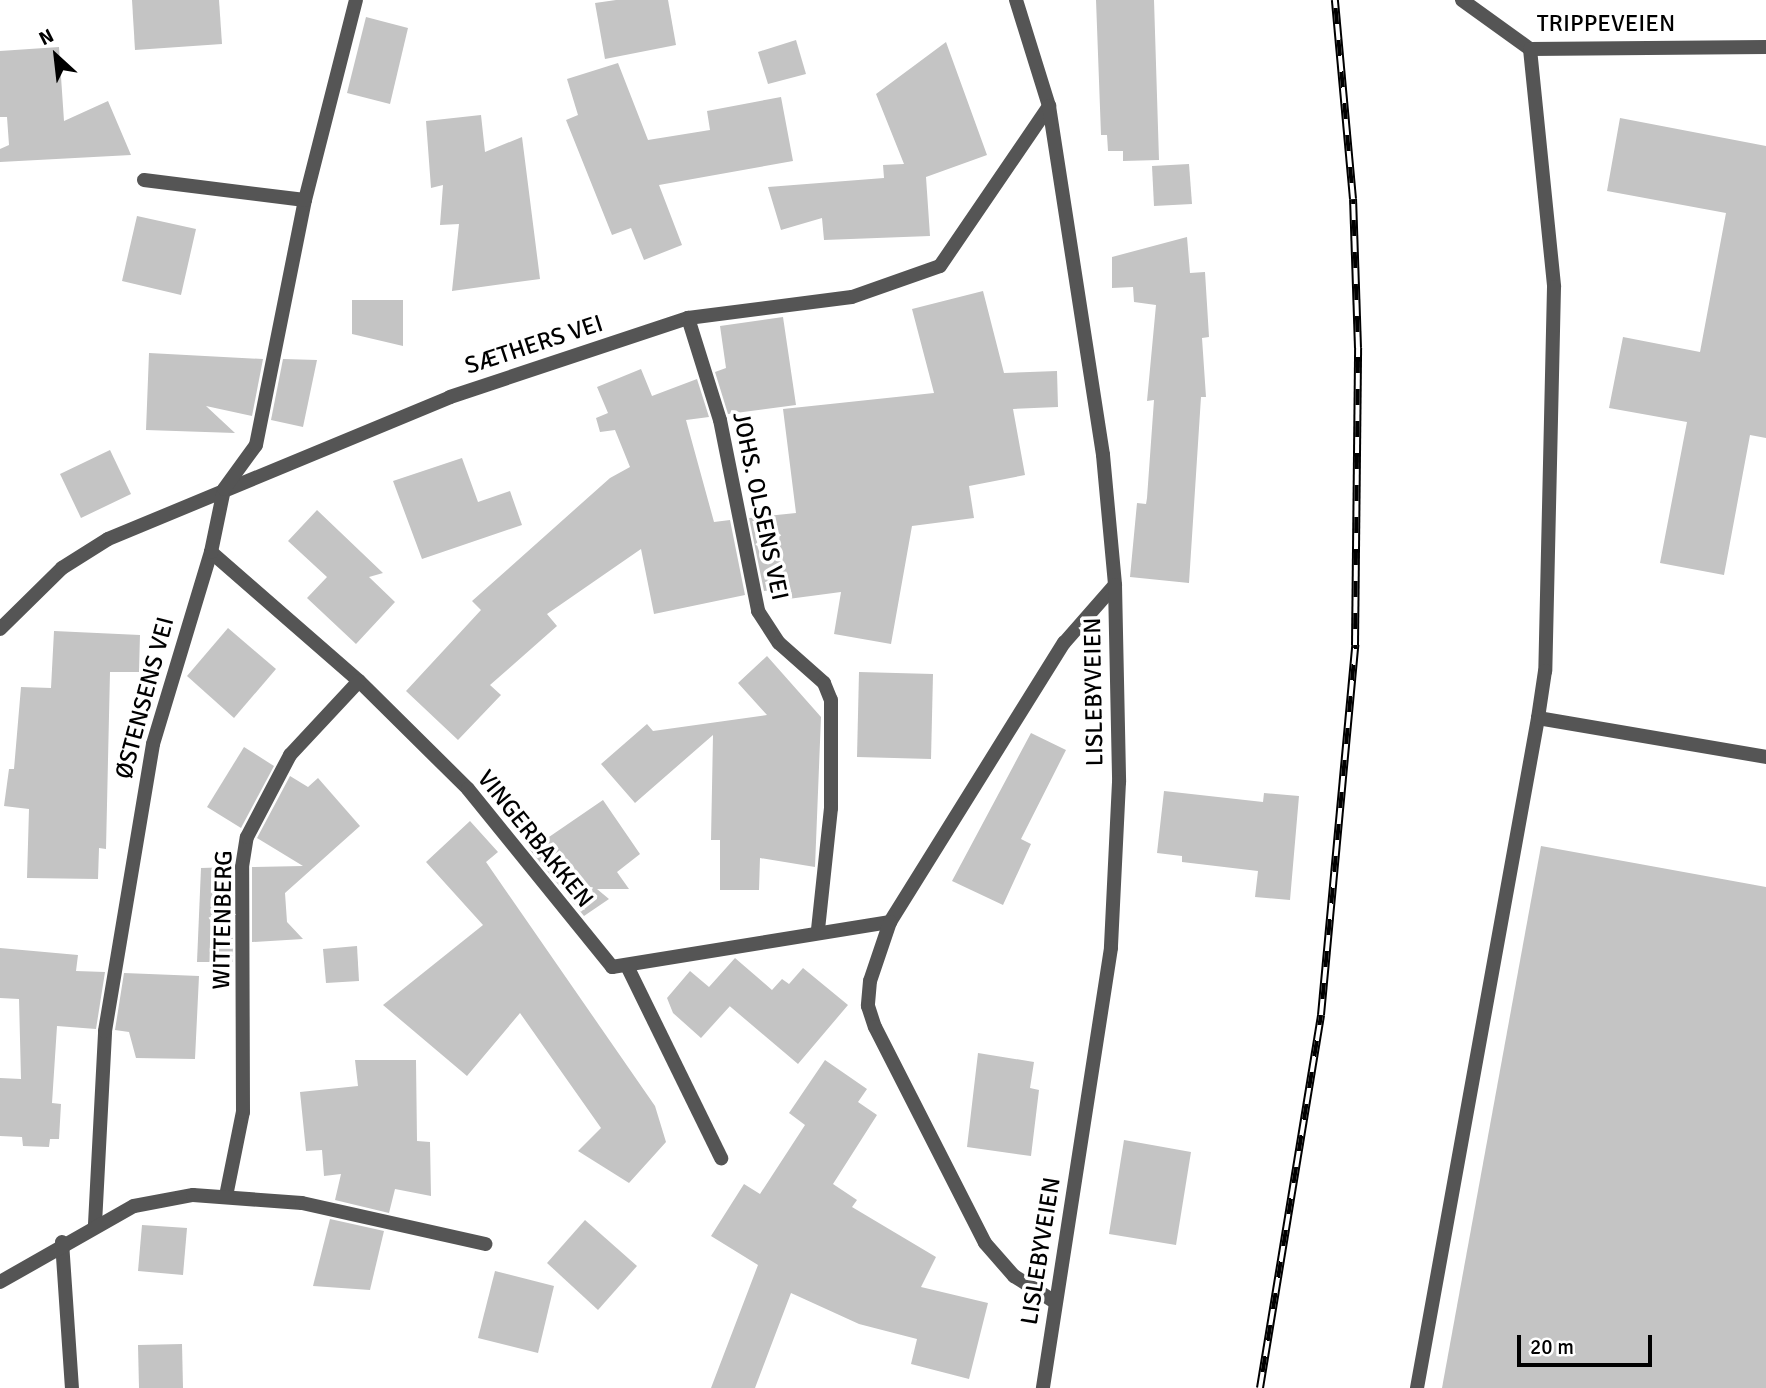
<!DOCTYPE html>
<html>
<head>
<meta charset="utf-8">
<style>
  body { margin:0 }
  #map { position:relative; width:1766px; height:1388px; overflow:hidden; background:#fff; font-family:Signika,sans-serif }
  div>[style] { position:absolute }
  .building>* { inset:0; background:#c4c4c4 }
  .service>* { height:14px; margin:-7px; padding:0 7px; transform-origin:7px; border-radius:7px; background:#555 }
  .minor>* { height:14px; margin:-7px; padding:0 7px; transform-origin:7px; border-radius:7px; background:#555 }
  .tertiary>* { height:14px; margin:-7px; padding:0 7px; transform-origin:7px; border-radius:7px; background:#555 }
  .rail>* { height:8px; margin-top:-4px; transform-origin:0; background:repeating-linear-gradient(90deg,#fff 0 16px,#000 0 32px); box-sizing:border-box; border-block:2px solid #000 }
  span { translate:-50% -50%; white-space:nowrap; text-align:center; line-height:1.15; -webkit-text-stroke:7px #fff; paint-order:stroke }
  .street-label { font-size:24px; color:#000 }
  .north { position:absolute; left:21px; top:21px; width:70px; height:70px; -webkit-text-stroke:5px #fff; paint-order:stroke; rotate:333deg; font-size:19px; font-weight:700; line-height:28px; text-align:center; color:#000 }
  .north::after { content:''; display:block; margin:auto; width:24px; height:32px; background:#000; clip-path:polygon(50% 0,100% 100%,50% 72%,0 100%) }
  .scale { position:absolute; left:1517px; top:1335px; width:135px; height:32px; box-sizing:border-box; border:4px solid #000; border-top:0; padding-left:9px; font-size:21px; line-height:24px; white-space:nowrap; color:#000; -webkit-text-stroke:5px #fff; paint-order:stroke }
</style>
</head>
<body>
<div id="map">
  <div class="building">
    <i style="clip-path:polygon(132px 0,219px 0,222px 44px,135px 50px)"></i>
    <i style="clip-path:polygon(616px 0,668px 0,676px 45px,605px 59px,595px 3px)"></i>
    <i style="clip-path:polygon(1096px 0,1154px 0,1159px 160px,1123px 161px,1123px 151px,1108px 151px,1107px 135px,1101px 135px)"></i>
    <i style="clip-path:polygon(366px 17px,408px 28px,390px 104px,347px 93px)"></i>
    <i style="clip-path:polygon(796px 40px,806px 74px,768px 84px,758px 52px)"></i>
    <i style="clip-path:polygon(946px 42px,987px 155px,926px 177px,930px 236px,824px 240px,822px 218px,781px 230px,768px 187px,884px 178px,883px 165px,904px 164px,876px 94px)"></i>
    <i style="clip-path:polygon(59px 47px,64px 121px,108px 101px,131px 155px,0 162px,0 149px,9px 145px,7px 117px,0 117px,0 51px)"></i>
    <i style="clip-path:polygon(618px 63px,648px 140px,710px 130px,707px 111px,781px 97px,793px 161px,659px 185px,682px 245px,644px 260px,631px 228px,612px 235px,566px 120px,578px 115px,567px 79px)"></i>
    <i style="clip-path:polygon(481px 115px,485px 152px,522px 137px,540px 279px,452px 291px,459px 224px,440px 225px,443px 185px,431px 188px,426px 121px)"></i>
    <i style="clip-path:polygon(1620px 118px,1766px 146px,1766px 438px,1750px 435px,1724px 575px,1660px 563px,1687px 422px,1609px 408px,1623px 337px,1700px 352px,1726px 213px,1607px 191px)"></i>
    <i style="clip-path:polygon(1189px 164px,1192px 204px,1154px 206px,1152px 166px)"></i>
    <i style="clip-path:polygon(137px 216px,196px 229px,181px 295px,122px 281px)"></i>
    <i style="clip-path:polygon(1187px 237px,1190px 273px,1205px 272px,1209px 337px,1202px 338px,1206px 397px,1201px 397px,1189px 583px,1130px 577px,1137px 503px,1146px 504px,1147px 498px,1154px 400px,1147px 401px,1156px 305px,1134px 302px,1133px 287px,1112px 288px,1112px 257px)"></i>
    <i style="clip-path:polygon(983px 291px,1004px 373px,1057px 371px,1058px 407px,1013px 409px,1025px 475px,969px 486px,974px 518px,912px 526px,891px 644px,834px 634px,841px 592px,773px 601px,772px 590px,764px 591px,749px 518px,796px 513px,783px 409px,934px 393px,912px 309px)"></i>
    <i style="clip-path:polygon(352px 300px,403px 300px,403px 346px,352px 334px)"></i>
    <i style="clip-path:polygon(783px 317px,796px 405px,728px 414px,715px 372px,726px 368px,720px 326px)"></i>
    <i style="clip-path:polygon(149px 353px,263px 359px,252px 416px,206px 406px,235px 433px,146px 430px)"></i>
    <i style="clip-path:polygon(283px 359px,317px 360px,303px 427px,271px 420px)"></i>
    <i style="clip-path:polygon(641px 369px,652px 396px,697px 379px,709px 417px,686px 420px,714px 522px,730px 520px,745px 595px,654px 614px,641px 549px,547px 614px,557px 626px,490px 685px,501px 695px,458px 740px,406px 691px,481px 610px,472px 601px,610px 478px,630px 467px,615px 430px,600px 432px,596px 418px,608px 413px,597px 387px)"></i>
    <i style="clip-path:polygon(110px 450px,131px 494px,81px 518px,60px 474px)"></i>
    <i style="clip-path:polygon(462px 458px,478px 502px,510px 491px,522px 525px,422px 559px,393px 481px)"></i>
    <i style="clip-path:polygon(317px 510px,383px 573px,369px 577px,395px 602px,356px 644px,307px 598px,327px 577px,288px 541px)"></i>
    <i style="clip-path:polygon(228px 628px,276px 669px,234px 718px,187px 676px)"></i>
    <i style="clip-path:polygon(54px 631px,140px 635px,139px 672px,110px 672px,106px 849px,99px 848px,98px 879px,27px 878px,29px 809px,4px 806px,9px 769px,14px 769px,21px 687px,51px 688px)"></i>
    <i style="clip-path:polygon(767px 656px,821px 717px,815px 867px,760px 858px,759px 890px,720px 890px,720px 840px,711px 840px,713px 735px,635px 803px,601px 764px,647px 724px,653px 731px,767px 715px,738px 683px)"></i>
    <i style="clip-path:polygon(859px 672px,933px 674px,931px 759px,857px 757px)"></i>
    <i style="clip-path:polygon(1031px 733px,1066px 750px,1021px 839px,1031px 844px,1003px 905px,952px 881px)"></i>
    <i style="clip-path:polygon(244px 747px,274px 766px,241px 828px,207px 807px)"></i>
    <i style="clip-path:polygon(290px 776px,308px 787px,318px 778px,360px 826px,285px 893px,287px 922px,303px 939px,252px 942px,252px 867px,303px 866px,257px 838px)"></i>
    <i style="clip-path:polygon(1164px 791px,1263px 802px,1264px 793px,1299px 796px,1290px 900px,1255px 897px,1258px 871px,1182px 862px,1182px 856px,1157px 853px)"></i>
    <i style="clip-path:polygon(603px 800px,640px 854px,617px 872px,629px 889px,597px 889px,609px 899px,584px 916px,530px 850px)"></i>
    <i style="clip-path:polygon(470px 821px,498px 852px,486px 862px,655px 1106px,666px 1142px,629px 1183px,578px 1151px,601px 1128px,520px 1013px,467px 1076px,383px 1005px,483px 925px,426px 862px)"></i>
    <i style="clip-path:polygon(1541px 846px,1766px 887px,1766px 1388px,1442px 1388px)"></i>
    <i style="clip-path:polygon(232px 867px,233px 962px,197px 962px,201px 868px)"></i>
    <i style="clip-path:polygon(357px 946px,359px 981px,326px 983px,323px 949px)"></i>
    <i style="clip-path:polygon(0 948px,78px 955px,76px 971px,105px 972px,96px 1029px,57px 1026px,52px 1103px,61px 1104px,59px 1139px,50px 1139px,49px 1147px,23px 1146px,22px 1137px,0 1136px,0 1078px,21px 1079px,19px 999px,0 998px)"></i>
    <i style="clip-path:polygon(735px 958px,772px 990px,782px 979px,789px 984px,803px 968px,848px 1005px,798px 1064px,726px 1003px,730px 1006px,701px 1038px,673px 1013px,667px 998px,690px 971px,709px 987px)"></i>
    <i style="clip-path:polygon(124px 973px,199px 976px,195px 1059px,136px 1058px,129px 1032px,115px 1030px)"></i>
    <i style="clip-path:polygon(978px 1053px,1034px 1062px,1030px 1088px,1039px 1090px,1031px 1156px,967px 1147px)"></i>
    <i style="clip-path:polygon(355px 1060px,416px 1060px,417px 1141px,430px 1142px,431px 1196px,395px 1189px,389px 1213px,335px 1200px,341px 1174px,324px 1176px,322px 1150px,306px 1151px,300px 1092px,358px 1086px)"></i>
    <i style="clip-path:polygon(825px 1060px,867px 1089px,858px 1102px,877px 1115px,833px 1184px,857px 1200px,852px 1207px,936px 1257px,921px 1287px,988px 1303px,969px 1379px,911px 1364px,917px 1339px,859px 1324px,791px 1293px,755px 1388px,711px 1388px,758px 1265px,711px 1236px,744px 1184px,760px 1194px,805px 1125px,789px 1113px)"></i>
    <i style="clip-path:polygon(1124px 1140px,1191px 1152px,1176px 1245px,1109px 1234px)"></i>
    <i style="clip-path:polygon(330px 1219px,384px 1231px,370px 1290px,313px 1286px)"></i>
    <i style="clip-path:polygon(585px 1220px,637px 1266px,598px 1310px,547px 1263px)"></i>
    <i style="clip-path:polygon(142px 1225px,187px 1228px,183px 1275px,138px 1271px)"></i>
    <i style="clip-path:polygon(495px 1271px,554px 1286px,538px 1353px,478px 1338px)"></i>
    <i style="clip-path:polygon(182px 1344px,183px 1388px,139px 1388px,138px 1345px)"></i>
  </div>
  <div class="service">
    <i style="left:1530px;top:49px;width:239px;rotate:84.2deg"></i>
    <i style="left:1554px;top:287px;width:384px;rotate:91.3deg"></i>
    <i style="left:1545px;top:671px;width:48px;rotate:98.5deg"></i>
    <i style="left:1538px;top:718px;width:231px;rotate:9.7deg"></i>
    <i style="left:144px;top:180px;width:162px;rotate:7.1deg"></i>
    <i style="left:628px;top:968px;width:212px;rotate:63.9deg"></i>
    <i style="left:1417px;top:1388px;width:681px;rotate:-79.76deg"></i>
  </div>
  <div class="minor">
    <i style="left:1462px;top:0;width:84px;rotate:35.8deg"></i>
    <i style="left:1530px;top:49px;width:236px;rotate:-0.5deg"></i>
    <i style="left:688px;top:318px;width:107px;rotate:72.6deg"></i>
    <i style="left:720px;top:420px;width:195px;rotate:78.7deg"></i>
    <i style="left:758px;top:611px;width:38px;rotate:57deg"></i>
    <i style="left:779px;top:643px;width:60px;rotate:41.6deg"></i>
    <i style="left:824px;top:683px;width:18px;rotate:68deg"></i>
    <i style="left:831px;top:700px;width:108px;rotate:90deg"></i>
    <i style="left:831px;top:808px;width:123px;rotate:96.1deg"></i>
    <i style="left:211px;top:552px;width:196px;rotate:41.1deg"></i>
    <i style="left:359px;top:681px;width:153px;rotate:44.7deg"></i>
    <i style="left:468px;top:789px;width:229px;rotate:51deg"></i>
    <i style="left:612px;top:967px;width:282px;rotate:-9.2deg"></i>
    <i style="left:890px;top:922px;width:329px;rotate:-58.1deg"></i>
    <i style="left:1064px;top:643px;width:77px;rotate:-48.7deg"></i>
    <i style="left:0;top:629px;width:87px;rotate:-44.5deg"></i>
    <i style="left:62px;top:568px;width:54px;rotate:-32.2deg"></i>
    <i style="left:108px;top:539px;width:370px;rotate:-22.5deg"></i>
    <i style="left:450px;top:397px;width:251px;rotate:-18.4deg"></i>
    <i style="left:688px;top:318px;width:165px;rotate:-7.3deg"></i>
    <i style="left:852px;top:297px;width:93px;rotate:-19.4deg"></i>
    <i style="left:940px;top:266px;width:194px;rotate:-55.7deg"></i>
    <i style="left:890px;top:922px;width:62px;rotate:108.7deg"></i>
    <i style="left:870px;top:981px;width:25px;rotate:95deg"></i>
    <i style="left:868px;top:1006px;width:22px;rotate:72deg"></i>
    <i style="left:875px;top:1027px;width:242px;rotate:63deg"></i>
    <i style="left:985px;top:1243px;width:44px;rotate:48.7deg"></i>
    <i style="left:1014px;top:1276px;width:49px;rotate:32.4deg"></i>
    <i style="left:226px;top:1196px;width:86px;rotate:-78.6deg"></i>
    <i style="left:243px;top:1112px;width:245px;rotate:-90.2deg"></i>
    <i style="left:242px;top:867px;width:30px;rotate:-81deg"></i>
    <i style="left:247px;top:837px;width:93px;rotate:-62.3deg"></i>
    <i style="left:290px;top:755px;width:101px;rotate:-47deg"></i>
    <i style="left:95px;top:1224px;width:193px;rotate:-87deg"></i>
    <i style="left:105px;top:1031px;width:291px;rotate:-80.5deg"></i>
    <i style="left:153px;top:744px;width:201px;rotate:-73.2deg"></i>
    <i style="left:211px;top:552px;width:64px;rotate:-78.3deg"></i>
    <i style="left:224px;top:489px;width:54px;rotate:-54deg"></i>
    <i style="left:256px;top:445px;width:250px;rotate:-78.7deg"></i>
    <i style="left:305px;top:200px;width:206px;rotate:-75.7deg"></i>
    <i style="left:62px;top:1242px;width:146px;rotate:86.1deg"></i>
    <i style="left:0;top:1282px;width:154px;rotate:-29.6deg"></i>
    <i style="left:134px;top:1206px;width:60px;rotate:-10.6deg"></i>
    <i style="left:193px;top:1195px;width:109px;rotate:4.2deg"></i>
    <i style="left:302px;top:1203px;width:188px;rotate:12.6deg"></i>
  </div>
  <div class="tertiary">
    <i style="left:1016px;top:0;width:111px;rotate:72.7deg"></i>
    <i style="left:1049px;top:106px;width:353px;rotate:81.2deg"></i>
    <i style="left:1103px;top:455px;width:131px;rotate:84.7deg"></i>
    <i style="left:1115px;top:585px;width:197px;rotate:88.8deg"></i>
    <i style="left:1119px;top:782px;width:166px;rotate:92.8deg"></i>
    <i style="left:1111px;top:948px;width:445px;rotate:98.8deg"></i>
  </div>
  <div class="rail">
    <i style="left:1260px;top:1388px;width:378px;rotate:-80.7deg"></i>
    <i style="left:1321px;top:1015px;width:372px;rotate:-84.7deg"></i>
    <i style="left:1355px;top:645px;width:297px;rotate:-89.4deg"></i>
    <i style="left:1358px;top:348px;width:149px;rotate:-91.9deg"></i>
    <i style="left:1353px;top:199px;width:200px;rotate:-95.2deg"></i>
  </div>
  <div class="street-label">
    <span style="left:1606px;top:24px">TRIPPEVEIEN</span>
    <span style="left:534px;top:345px;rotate:-18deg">SÆTHERS VEI</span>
    <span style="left:760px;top:506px;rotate:78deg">JOHS. OLSENS VEI</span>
    <span style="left:1094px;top:692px;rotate:-91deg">LISLEBYVEIEN</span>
    <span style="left:145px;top:698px;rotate:-75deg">ØSTENSENS VEI</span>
    <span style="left:535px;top:839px;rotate:51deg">VINGERBAKKEN</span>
    <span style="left:223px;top:920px;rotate:-89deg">WITTENBERG</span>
    <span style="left:1041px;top:1251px;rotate:-81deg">LISLEBYVEIEN</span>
  </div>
  <div class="north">N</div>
  <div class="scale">20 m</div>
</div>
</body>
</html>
